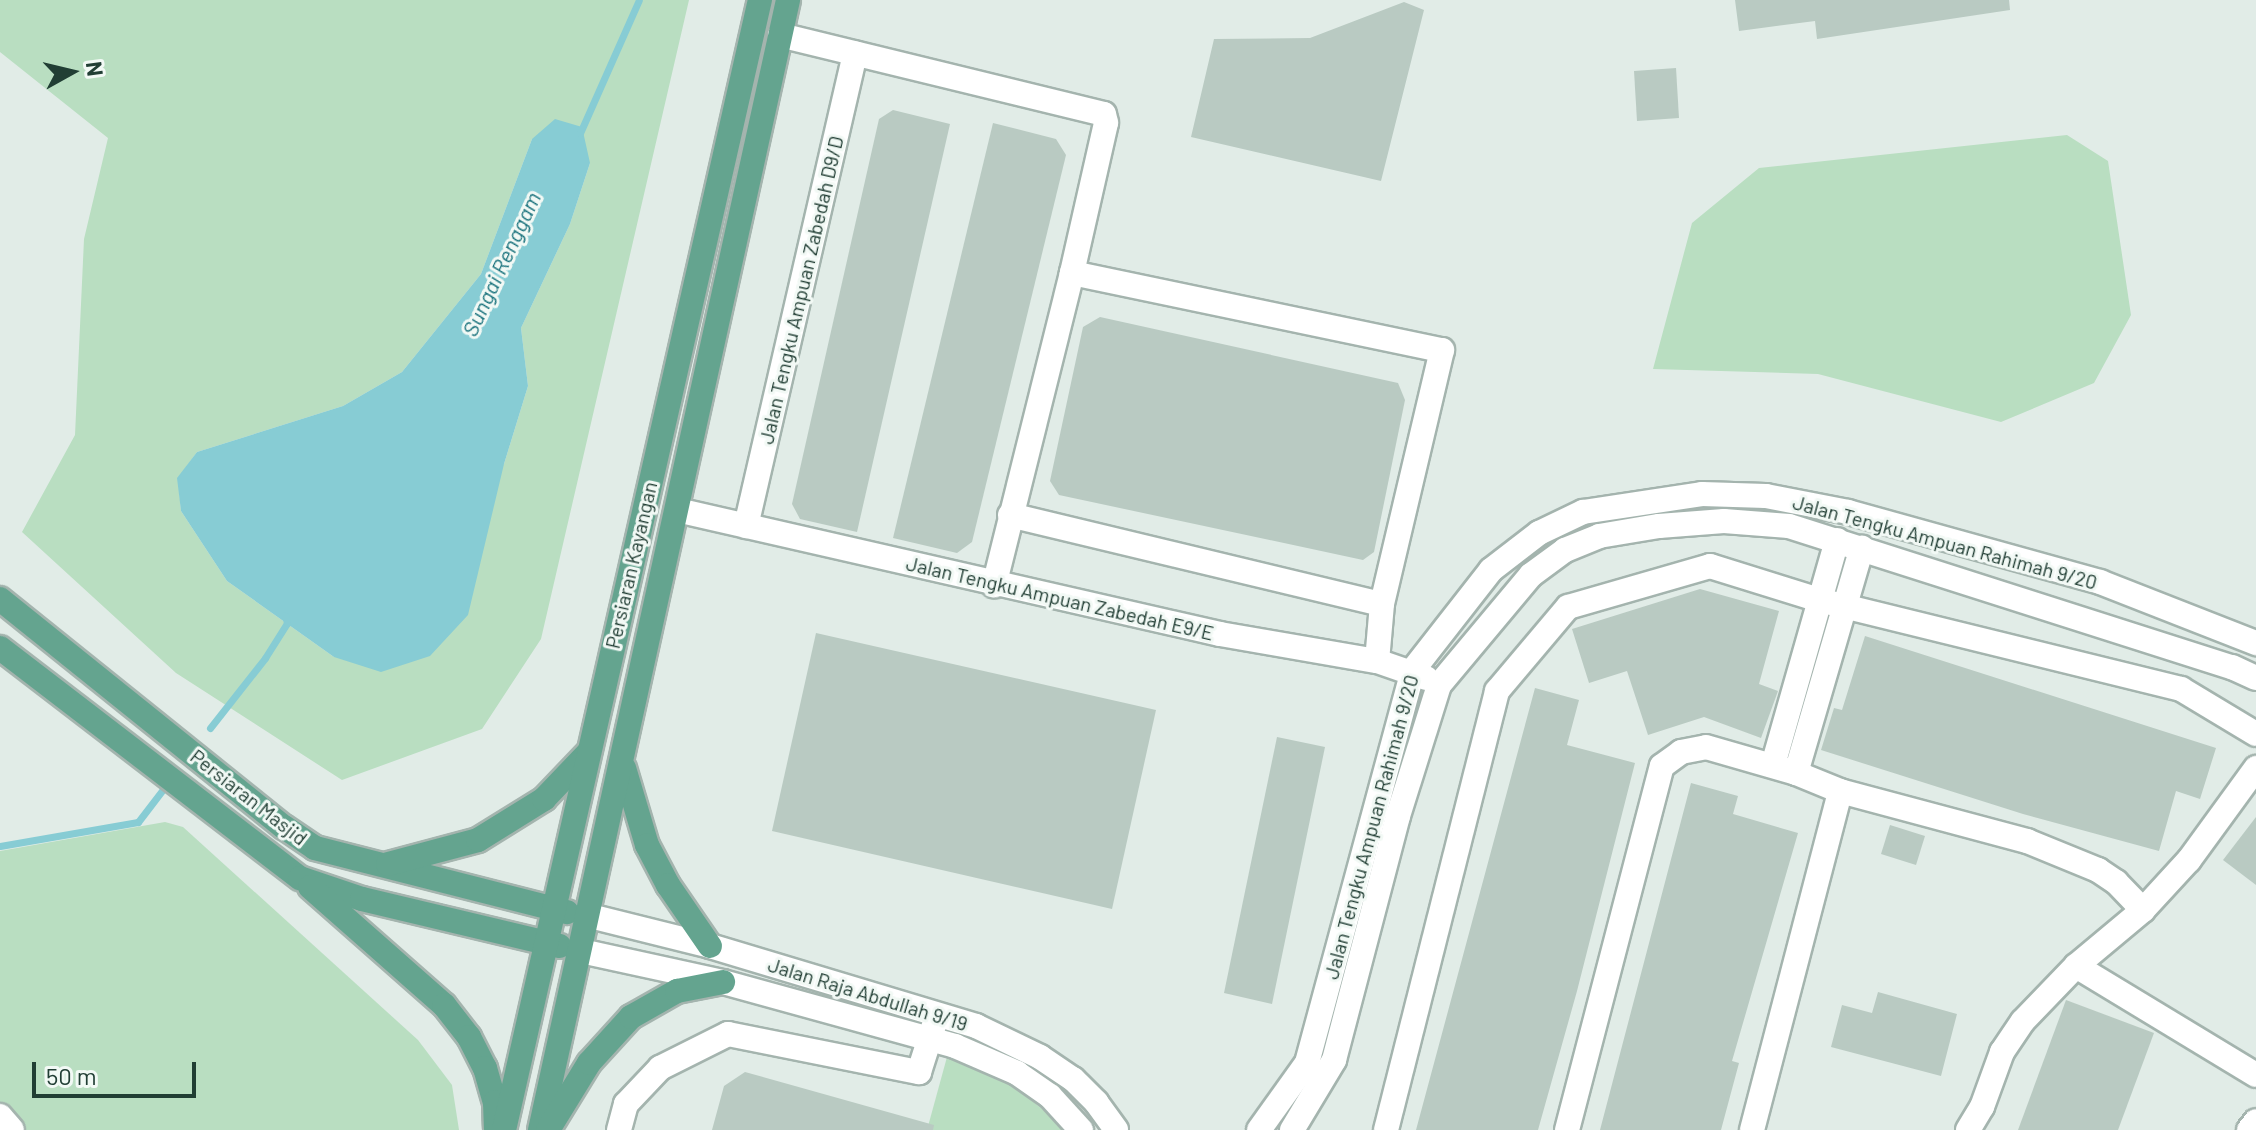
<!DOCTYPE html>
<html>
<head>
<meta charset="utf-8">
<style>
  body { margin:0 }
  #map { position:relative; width:2256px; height:1130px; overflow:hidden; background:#e1ece7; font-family:Barlow,sans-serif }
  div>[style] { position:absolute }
  .green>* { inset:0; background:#b9dec1 }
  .water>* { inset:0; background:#87ccd4 }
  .stream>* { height:7px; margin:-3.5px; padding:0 3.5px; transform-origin:3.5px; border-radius:3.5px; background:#87ccd4 }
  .building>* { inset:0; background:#b9cac2 }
  .roads { filter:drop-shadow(2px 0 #a4b4ae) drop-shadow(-2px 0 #a4b4ae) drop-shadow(0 2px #a4b4ae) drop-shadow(0 -2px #a4b4ae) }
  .minor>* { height:24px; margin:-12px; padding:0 12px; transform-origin:12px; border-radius:12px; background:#fff }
  .major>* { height:24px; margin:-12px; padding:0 12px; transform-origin:12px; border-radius:12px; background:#64a48f }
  span { translate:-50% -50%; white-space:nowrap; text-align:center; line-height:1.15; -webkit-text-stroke:6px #f2f9f5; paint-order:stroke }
  .street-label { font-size:20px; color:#213e34 }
  .water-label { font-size:22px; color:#19727c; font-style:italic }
  .north { position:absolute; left:32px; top:32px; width:80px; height:80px; -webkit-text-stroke:6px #f2f9f5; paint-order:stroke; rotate:82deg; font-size:22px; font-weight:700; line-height:32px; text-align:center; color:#213e34 }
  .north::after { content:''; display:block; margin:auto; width:28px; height:36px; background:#213e34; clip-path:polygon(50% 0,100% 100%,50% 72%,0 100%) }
  .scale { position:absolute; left:32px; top:1062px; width:164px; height:36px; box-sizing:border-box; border:4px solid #213e34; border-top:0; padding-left:10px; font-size:24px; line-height:28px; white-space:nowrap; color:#213e34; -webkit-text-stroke:6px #f2f9f5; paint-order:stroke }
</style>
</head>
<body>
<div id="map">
  <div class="green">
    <i style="clip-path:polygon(evenodd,0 0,689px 0,541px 639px,482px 729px,342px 780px,176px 673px,22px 532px,75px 435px,84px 239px,108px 138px,0 52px,0 0,532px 139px,590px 163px,570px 224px,521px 328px,528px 386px,504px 464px,334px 657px,227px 581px,181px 511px,178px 478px,197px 452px,343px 406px,402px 372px,481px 274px,532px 139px)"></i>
    <i style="clip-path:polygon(2067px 135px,2108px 161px,2131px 315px,2094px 383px,2001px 422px,1818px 374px,1653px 369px,1692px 223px,1759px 168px)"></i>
    <i style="clip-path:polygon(165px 822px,183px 827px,418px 1040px,452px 1085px,459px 1130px,6px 1130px,0 1124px,0 851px)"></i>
    <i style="clip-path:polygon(947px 1057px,989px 1073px,1023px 1093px,1067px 1130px,927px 1130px)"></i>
  </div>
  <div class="water">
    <i style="clip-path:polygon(555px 119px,582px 127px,590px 163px,570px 224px,521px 328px,528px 386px,504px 464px,468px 615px,430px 656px,381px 672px,334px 657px,227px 581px,181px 511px,177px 478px,197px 452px,343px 406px,402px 372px,481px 274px,532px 139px)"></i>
  </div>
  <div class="stream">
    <i style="left:580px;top:133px;width:145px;rotate:-66.1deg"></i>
    <i style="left:210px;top:728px;width:89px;rotate:-51.8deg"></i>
    <i style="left:265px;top:658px;width:41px;rotate:-57.8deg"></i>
    <i style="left:287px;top:623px;width:8px;rotate:-104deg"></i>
    <i style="left:0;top:846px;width:140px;rotate:-9.9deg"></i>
    <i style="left:138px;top:822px;width:43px;rotate:-52.6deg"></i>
  </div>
  <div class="building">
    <i style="clip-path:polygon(1735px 0,2009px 0,2010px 10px,1817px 39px,1815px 21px,1739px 31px)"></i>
    <i style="clip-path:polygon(1404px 2px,1424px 10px,1381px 181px,1191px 137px,1214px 39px,1310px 38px)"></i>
    <i style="clip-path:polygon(1676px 68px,1679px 118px,1637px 121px,1634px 71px)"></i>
    <i style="clip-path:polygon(893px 110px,950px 124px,857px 532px,800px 519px,792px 504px,879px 119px)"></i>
    <i style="clip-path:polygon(993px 123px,1056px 139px,1066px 155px,972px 542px,957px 553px,893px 538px)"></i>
    <i style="clip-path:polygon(1100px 317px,1398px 383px,1405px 400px,1374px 552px,1363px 560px,1059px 495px,1050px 481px,1083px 327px)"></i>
    <i style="clip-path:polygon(1700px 589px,1779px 611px,1759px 684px,1778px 691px,1761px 738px,1704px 717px,1648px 735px,1627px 671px,1589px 683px,1572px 629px)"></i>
    <i style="clip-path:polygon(816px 633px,1156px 710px,1112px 909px,772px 831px)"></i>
    <i style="clip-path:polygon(1865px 636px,2216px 748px,2200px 799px,2176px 791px,2159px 851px,2023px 814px,1821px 750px,1834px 708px,1842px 710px)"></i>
    <i style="clip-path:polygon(1535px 688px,1579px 700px,1567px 745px,1635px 763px,1577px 991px,1538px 1130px,1416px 1130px)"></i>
    <i style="clip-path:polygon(1277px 737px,1325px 747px,1272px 1004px,1224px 993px)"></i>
    <i style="clip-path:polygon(1691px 783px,1738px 796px,1733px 814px,1798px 833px,1732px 1061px,1739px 1063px,1721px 1130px,1600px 1130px)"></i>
    <i style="clip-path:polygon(2256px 817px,2256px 885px,2223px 860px)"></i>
    <i style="clip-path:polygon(1890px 825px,1925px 836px,1916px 865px,1881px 854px)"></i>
    <i style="clip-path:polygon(1878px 992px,1957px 1014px,1941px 1076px,1831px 1047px,1842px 1005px,1872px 1013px)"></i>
    <i style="clip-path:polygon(2066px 1000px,2154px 1033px,2118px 1130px,2018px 1130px)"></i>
    <i style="clip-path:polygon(745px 1072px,934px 1125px,933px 1130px,712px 1130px,724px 1086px)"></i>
  </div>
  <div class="roads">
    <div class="minor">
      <i style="left:780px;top:35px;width:333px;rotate:13.7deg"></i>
      <i style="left:1104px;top:114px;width:9px;rotate:77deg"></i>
      <i style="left:1106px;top:123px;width:154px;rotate:102.8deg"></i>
      <i style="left:1072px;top:273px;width:322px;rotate:104deg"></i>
      <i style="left:1072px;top:273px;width:378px;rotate:11.8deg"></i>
      <i style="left:1442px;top:350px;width:261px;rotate:103.3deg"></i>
      <i style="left:1382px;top:604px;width:57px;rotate:95deg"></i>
      <i style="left:677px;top:510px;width:557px;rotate:12.86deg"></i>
      <i style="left:1220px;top:634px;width:159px;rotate:9.8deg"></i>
      <i style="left:1377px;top:661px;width:52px;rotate:19.1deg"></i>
      <i style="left:1010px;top:515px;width:382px;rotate:13.5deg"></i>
      <i style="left:746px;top:526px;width:485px;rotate:-77deg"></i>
      <i style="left:1773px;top:765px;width:234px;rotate:-74.1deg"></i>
      <i style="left:1796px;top:773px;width:235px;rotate:-73.7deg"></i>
      <i style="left:590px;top:916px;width:124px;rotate:14deg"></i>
      <i style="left:710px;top:946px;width:278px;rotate:16.7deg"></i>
      <i style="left:976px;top:1026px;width:71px;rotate:25.8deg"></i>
      <i style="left:1040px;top:1057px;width:40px;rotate:34deg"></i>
      <i style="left:1073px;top:1079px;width:33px;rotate:45deg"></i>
      <i style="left:1096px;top:1102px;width:34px;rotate:54deg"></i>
      <i style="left:581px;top:951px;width:145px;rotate:12.3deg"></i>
      <i style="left:723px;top:982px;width:241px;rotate:15.4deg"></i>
      <i style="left:955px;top:1046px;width:68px;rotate:23.5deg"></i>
      <i style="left:1017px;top:1073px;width:40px;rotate:34.9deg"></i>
      <i style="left:1050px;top:1096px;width:46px;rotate:47.6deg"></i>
      <i style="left:2076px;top:966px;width:210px;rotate:31.2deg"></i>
      <i style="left:0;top:1116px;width:18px;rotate:49deg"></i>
      <i style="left:619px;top:1130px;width:27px;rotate:-75deg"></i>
      <i style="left:626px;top:1104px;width:50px;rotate:-46.6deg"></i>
      <i style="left:660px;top:1068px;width:76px;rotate:-26.6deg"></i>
      <i style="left:728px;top:1034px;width:195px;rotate:11.3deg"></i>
      <i style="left:919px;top:1072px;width:49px;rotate:-72.3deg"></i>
      <i style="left:1259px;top:1130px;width:82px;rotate:-54.4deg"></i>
      <i style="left:1307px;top:1063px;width:407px;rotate:-74.9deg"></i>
      <i style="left:1413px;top:670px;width:127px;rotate:-52deg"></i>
      <i style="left:1491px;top:570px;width:61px;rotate:-37.6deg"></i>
      <i style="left:1539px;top:533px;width:49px;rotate:-25.5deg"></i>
      <i style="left:1583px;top:512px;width:120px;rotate:-8.6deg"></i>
      <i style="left:1702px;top:494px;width:64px;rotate:1.8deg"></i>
      <i style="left:1766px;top:496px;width:84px;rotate:11deg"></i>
      <i style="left:1848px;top:512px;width:262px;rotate:15.5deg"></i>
      <i style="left:2100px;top:582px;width:168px;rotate:21.4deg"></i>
      <i style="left:1292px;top:1130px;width:82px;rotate:-59deg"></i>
      <i style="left:1334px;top:1060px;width:252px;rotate:-75.3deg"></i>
      <i style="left:1398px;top:816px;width:137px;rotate:-72.6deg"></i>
      <i style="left:1439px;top:685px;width:143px;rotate:-50.1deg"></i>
      <i style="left:1531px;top:575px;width:42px;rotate:-36.3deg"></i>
      <i style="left:1565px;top:550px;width:37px;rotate:-22deg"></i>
      <i style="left:1599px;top:536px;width:61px;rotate:-9.5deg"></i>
      <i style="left:1659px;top:526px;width:65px;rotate:-4.4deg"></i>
      <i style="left:1724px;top:521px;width:65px;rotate:4.4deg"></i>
      <i style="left:1789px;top:526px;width:465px;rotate:17.7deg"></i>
      <i style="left:2232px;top:667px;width:26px;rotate:25deg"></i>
      <i style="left:1386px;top:1130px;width:453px;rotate:-75.8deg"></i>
      <i style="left:1497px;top:691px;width:110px;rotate:-49.8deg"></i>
      <i style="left:1568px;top:607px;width:148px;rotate:-16.1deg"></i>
      <i style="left:1710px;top:566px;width:114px;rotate:17.3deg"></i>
      <i style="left:1819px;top:600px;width:373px;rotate:13.8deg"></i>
      <i style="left:2181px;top:689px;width:87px;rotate:31deg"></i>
      <i style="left:1567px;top:1130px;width:376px;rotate:-75.4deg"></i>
      <i style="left:1662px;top:766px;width:24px;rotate:-36deg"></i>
      <i style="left:1681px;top:752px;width:25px;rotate:-11deg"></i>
      <i style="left:1706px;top:747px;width:94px;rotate:16.1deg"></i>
      <i style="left:1796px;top:773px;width:48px;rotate:22.2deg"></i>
      <i style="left:1840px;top:791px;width:194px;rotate:15deg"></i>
      <i style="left:2027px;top:841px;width:77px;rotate:22.2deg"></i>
      <i style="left:2098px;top:870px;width:22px;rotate:34deg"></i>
      <i style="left:2116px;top:882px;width:39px;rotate:46deg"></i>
      <i style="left:1752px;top:1130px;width:350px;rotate:-75.4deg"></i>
      <i style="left:1968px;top:1130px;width:27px;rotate:-59deg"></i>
      <i style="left:1982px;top:1107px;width:59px;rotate:-70deg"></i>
      <i style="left:2002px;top:1052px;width:37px;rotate:-56deg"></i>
      <i style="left:2023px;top:1021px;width:76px;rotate:-46.1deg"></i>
      <i style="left:2076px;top:966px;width:87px;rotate:-39.9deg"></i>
      <i style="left:2143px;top:910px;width:68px;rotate:-47.4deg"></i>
      <i style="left:2189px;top:860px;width:114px;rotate:-53.9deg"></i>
      <i style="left:2249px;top:1130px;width:11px;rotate:-52deg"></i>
    </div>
    <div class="major">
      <i style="left:0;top:599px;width:364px;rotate:38.8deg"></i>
      <i style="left:284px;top:827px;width:37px;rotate:34deg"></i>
      <i style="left:315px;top:848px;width:260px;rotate:14.3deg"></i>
      <i style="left:0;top:648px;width:378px;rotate:37.5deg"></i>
      <i style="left:300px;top:878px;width:65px;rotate:18.7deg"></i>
      <i style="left:362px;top:899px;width:203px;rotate:13.4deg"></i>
      <i style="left:624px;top:768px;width:80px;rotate:73.4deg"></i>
      <i style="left:647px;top:845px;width:45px;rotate:62.3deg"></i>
      <i style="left:668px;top:885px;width:74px;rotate:55.5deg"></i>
      <i style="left:388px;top:864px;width:93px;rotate:-14.9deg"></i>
      <i style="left:478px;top:840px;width:78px;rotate:-31.8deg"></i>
      <i style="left:544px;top:799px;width:64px;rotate:-46.3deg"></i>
      <i style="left:310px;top:887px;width:179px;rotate:41.4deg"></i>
      <i style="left:444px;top:1005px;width:41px;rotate:52deg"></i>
      <i style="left:469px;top:1037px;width:35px;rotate:63deg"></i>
      <i style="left:485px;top:1068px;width:35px;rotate:74deg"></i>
      <i style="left:495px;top:1102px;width:26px;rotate:88deg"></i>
      <i style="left:504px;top:1130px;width:1159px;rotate:-77.24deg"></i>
      <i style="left:540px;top:1130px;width:1157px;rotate:-77.62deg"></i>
      <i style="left:548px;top:1130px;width:79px;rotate:-58.5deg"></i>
      <i style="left:589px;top:1063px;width:62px;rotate:-47.6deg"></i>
      <i style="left:631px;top:1017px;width:53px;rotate:-29.5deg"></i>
      <i style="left:677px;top:991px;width:47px;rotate:-11.1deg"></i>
    </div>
  </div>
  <div class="street-label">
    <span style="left:801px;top:290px;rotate:-77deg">Jalan Tengku Ampuan Zabedah D9/D</span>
    <span style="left:1945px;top:542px;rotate:15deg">Jalan Tengku Ampuan Rahimah 9/20</span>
    <span style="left:631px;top:565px;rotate:-77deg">Persiaran Kayangan</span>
    <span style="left:1060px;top:598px;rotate:13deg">Jalan Tengku Ampuan Zabedah E9/E</span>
    <span style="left:249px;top:797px;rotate:38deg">Persiaran Masjid</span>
    <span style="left:1371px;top:827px;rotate:-75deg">Jalan Tengku Ampuan Rahimah 9/20</span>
    <span style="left:868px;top:994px;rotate:17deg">Jalan Raja Abdullah 9/19</span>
  </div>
  <div class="water-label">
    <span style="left:501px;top:264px;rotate:-65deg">Sungai Renggam</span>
  </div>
  <div class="north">N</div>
  <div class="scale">50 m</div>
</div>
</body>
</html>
